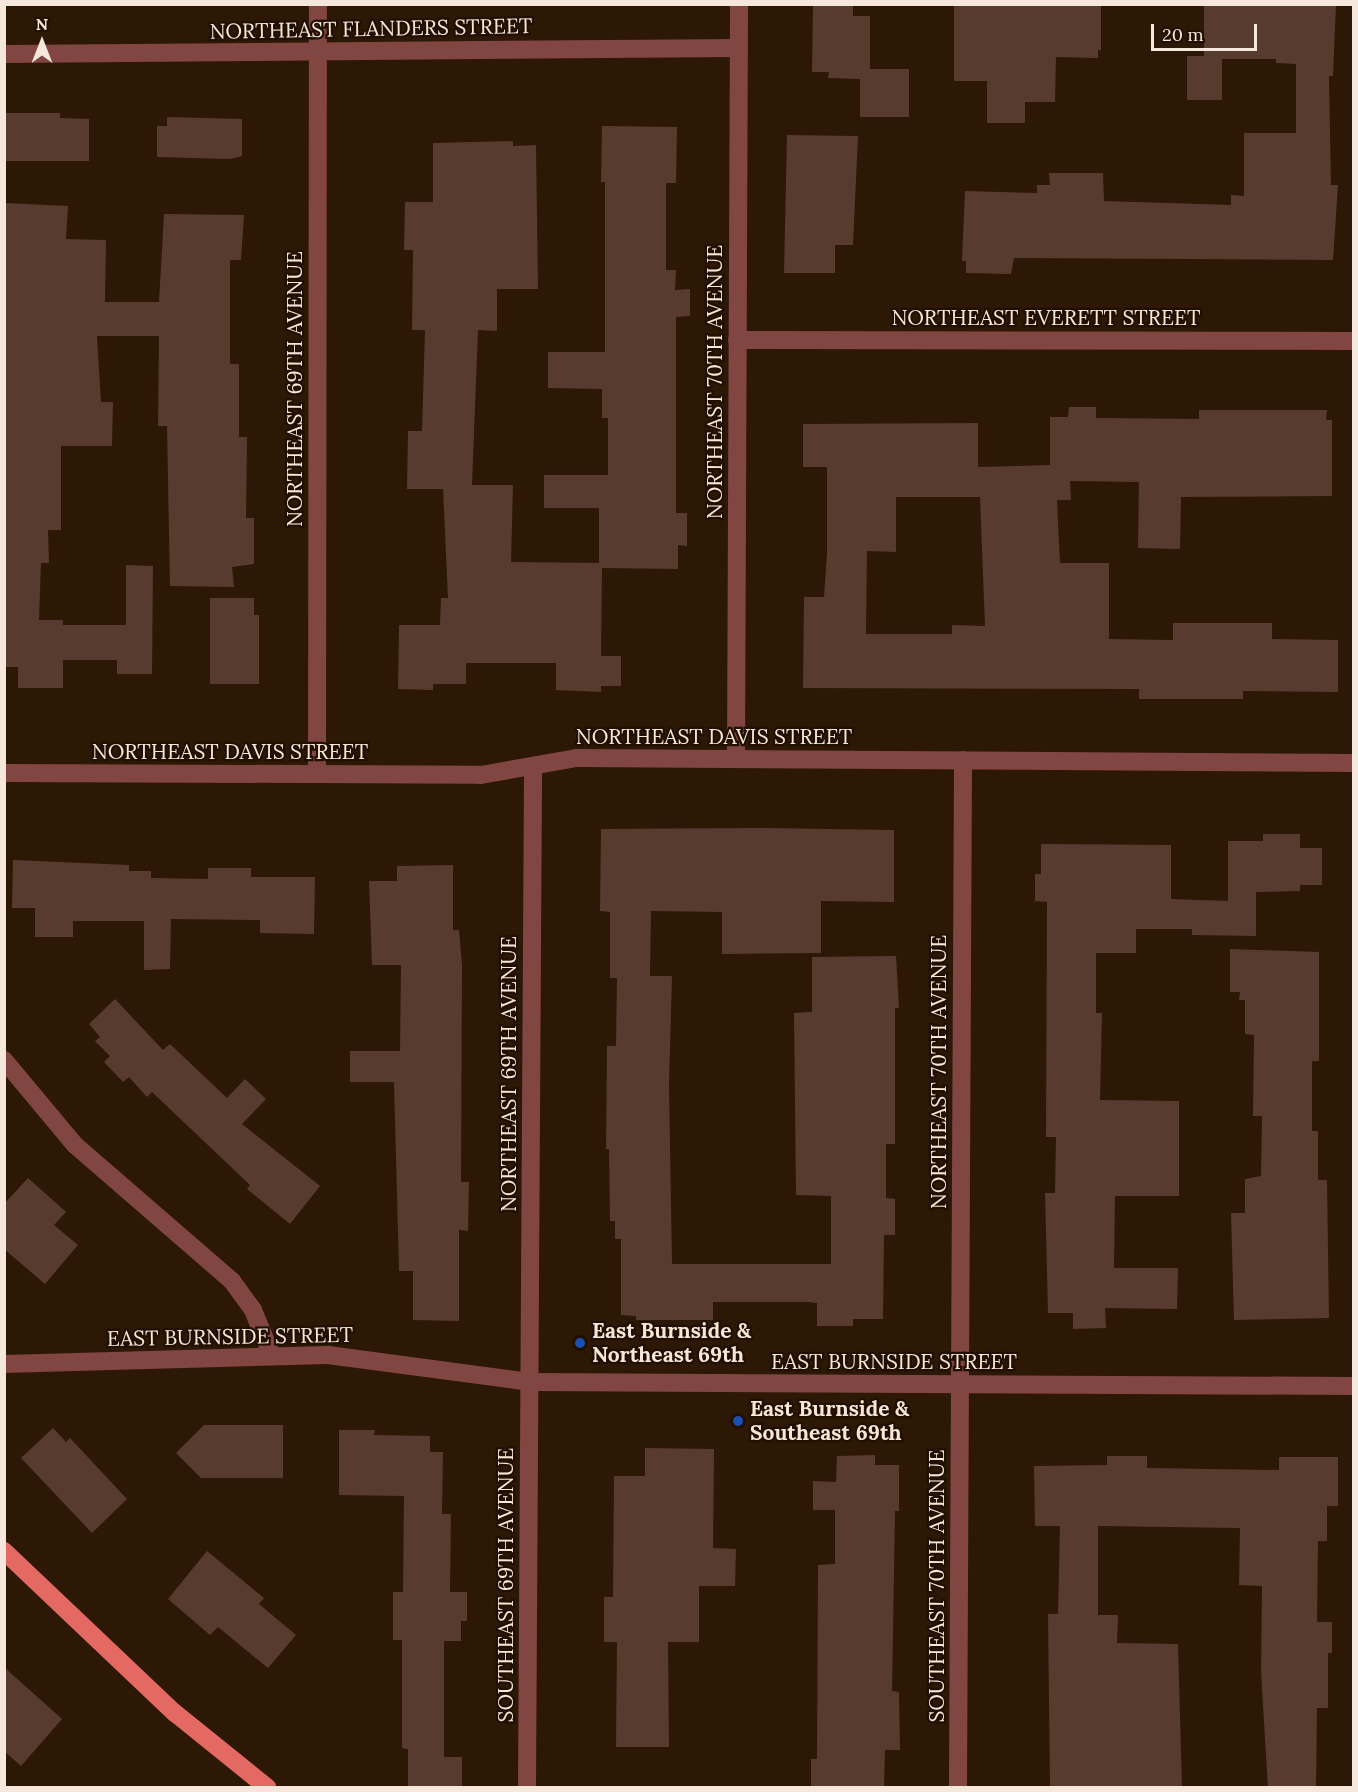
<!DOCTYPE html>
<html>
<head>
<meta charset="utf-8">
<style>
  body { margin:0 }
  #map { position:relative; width:1358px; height:1792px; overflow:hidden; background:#2c1804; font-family:Lora,serif }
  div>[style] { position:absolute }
  .building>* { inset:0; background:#583b2f }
  .minor>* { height:18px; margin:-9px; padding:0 9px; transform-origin:9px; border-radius:9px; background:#814641 }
  .major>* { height:18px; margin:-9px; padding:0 9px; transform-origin:9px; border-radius:9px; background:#e56963 }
  .dots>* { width:16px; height:16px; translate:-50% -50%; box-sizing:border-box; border:3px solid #220f00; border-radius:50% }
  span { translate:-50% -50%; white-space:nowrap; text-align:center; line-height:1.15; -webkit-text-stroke:4.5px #220f00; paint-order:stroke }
  .street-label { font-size:21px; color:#f5e7db }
  .poi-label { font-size:21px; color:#f5e7db; font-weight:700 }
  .left { translate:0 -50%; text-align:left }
  .frame { position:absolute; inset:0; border:6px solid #f5e7db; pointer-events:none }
  .north { position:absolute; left:12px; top:12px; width:60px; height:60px; -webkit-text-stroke:4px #220f00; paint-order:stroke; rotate:0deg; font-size:16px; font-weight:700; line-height:24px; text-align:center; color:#f5e7db }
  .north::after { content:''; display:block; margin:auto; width:21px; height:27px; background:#f5e7db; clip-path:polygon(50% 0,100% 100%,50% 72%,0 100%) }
  .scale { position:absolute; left:1151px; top:24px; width:106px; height:27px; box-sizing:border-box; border:3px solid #f5e7db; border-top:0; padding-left:8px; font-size:18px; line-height:21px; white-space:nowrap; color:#f5e7db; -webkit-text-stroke:4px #220f00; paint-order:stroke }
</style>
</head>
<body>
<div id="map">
  <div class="building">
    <i style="clip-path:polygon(813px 4px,853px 5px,853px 16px,870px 16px,870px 69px,909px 69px,909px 117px,860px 117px,860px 79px,828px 78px,829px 72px,812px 72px)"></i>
    <i style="clip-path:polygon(954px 4px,1101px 4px,1101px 50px,1098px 50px,1098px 58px,1056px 57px,1055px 102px,1025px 102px,1025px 123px,987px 123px,987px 81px,954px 81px)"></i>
    <i style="clip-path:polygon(1204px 4px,1336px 4px,1333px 76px,1329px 76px,1331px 185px,1338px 185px,1333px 260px,1014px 258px,1011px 274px,966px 273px,966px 261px,962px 261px,965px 191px,1037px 193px,1037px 185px,1050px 185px,1049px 173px,1103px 173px,1104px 201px,1231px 205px,1231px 195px,1244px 196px,1244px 133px,1296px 133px,1296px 64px,1276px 63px,1276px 59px,1222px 59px,1222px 100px,1187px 100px,1187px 56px,1204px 56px)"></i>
    <i style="clip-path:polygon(4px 113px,60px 113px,60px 118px,89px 119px,89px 161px,4px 161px)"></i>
    <i style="clip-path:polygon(167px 117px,242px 119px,242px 156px,230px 159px,157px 157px,157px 126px,167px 126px)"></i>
    <i style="clip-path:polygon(602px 126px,677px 127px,676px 183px,666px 183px,666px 270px,676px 270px,675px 290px,690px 289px,690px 316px,676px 317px,676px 513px,687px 513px,687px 546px,678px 545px,678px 569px,602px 568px,601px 656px,621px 656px,621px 686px,601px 686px,601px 692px,556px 690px,556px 663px,466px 663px,466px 684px,433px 684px,433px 690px,398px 689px,399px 625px,440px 625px,441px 598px,448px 598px,443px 489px,407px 489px,408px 431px,422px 431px,425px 330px,412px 330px,413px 250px,404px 250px,405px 202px,433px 202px,433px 143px,513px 141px,513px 146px,536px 145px,538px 289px,497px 289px,497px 331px,478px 330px,472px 485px,513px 485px,511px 562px,599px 563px,599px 508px,544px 508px,544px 475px,608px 475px,608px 418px,602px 418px,602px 389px,548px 388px,548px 352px,605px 352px,605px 182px,601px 182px)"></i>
    <i style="clip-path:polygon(787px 135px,858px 136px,853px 245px,835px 245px,835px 273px,784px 273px)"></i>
    <i style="clip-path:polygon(4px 203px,68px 206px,66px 239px,106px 240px,105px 302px,159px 302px,164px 214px,244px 215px,241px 260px,230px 260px,230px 364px,239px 364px,239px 437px,247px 437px,246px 518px,254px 518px,254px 564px,232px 567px,234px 587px,170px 586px,167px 426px,158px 426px,159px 336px,97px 336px,101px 402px,113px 402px,112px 446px,61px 446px,61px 530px,48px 530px,49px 563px,41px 563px,39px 620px,63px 620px,63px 625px,126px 625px,126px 565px,153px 566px,152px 674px,117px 674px,117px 660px,63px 660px,63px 688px,18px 688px,18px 667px,4px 667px)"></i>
    <i style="clip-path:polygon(evenodd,1069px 407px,1096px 407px,1096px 418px,1100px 418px,1199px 419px,1199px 410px,1327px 410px,1326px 420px,1332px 420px,1332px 496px,1181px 497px,1180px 549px,1138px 548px,1139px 482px,1070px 481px,1071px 500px,1057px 500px,1060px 563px,1109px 563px,1109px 639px,1173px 640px,1173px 623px,1272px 623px,1272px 639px,1338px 640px,1338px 692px,1243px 691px,1243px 699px,1139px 699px,1139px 689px,803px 688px,804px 597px,824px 597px,827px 553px,827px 467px,803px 467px,803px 424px,978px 423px,978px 467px,1050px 465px,1050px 417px,1068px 417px,1069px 407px,896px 497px,980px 497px,985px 626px,952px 625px,952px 634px,866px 634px,867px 551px,896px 552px,896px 497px)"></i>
    <i style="clip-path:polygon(210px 598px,254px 598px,254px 615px,259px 615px,259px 684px,210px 684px)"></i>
    <i style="clip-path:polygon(759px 828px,894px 830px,894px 902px,821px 901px,821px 953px,722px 954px,722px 912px,651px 911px,650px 976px,672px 976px,669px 1085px,672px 1264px,831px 1264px,831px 1196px,796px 1195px,794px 1013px,812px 1012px,812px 957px,896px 956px,899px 1008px,895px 1008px,895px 1144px,886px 1144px,886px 1198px,895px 1199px,895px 1235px,884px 1235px,883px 1319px,853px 1319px,853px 1326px,817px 1326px,817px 1303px,809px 1302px,713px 1302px,713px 1320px,636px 1320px,636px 1316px,621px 1315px,621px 1239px,615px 1239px,615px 1221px,610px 1221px,609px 1149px,606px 1149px,607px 1046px,616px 1046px,617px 978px,610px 978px,610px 912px,600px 911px,601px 829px)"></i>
    <i style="clip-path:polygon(1263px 834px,1300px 834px,1300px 848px,1322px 848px,1322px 885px,1300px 885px,1300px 891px,1256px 892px,1256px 936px,1192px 935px,1192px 929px,1136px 929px,1136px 953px,1096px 953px,1096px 1013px,1102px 1013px,1100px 1100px,1179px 1101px,1179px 1196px,1115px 1196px,1114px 1268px,1178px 1268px,1177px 1309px,1105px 1308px,1106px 1328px,1073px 1329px,1073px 1313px,1048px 1313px,1045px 1193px,1055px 1193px,1056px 1137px,1046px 1137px,1047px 902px,1035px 901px,1035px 874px,1041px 874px,1041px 844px,1171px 845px,1171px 899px,1228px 901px,1228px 841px,1263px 841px)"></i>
    <i style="clip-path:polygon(13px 860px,129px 865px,129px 871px,151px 871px,151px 878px,208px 879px,208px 868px,251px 868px,251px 877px,315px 877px,314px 934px,260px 933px,260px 920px,171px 919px,170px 969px,144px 970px,144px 921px,73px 921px,73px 937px,35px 937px,35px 908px,12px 908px)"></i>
    <i style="clip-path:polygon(453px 865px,453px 930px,459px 930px,462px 965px,461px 1182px,469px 1182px,468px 1231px,459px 1230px,459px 1321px,413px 1320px,413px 1271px,399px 1271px,394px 1082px,350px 1082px,350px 1051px,400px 1051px,401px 965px,372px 965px,369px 881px,397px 881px,397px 866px)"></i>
    <i style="clip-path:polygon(1230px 949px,1319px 952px,1319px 1061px,1312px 1061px,1312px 1131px,1318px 1131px,1318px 1180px,1327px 1180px,1329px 1318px,1234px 1320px,1231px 1213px,1245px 1213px,1245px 1179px,1261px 1176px,1262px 1116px,1253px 1116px,1254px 1035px,1245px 1034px,1245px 1000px,1239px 1000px,1240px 992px,1230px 992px)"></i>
    <i style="clip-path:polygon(115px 999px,163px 1050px,170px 1044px,227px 1098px,245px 1079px,266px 1099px,242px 1124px,320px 1186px,290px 1224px,247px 1189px,250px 1185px,152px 1092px,147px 1097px,129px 1077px,123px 1082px,104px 1062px,110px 1056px,95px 1041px,100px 1037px,89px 1024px)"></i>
    <i style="clip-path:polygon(28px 1178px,66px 1212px,54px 1225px,78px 1245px,45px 1284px,4px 1249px,4px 1204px)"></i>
    <i style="clip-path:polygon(204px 1425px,283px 1425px,283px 1478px,201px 1478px,176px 1453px)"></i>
    <i style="clip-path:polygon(53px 1428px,66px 1442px,70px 1438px,127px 1499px,92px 1533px,21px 1458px)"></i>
    <i style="clip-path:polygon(339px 1430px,375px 1430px,374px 1435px,430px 1436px,430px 1452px,443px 1452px,442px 1514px,451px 1514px,450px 1592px,467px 1592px,467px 1621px,461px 1621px,461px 1641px,444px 1641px,444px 1757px,462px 1757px,462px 1788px,408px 1788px,408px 1749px,402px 1748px,402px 1640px,393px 1640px,393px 1592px,403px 1592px,404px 1496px,339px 1495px)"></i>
    <i style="clip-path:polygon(645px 1448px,714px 1449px,713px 1548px,736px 1549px,735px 1586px,699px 1586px,699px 1642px,668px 1642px,669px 1747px,616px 1747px,617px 1642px,604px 1642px,604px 1597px,613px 1597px,614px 1476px,645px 1476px)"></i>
    <i style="clip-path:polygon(875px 1455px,875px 1465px,899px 1465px,899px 1511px,895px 1511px,892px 1691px,899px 1692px,900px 1750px,885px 1750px,884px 1788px,811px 1788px,811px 1759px,817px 1759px,818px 1565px,835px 1564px,835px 1510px,813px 1510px,813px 1481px,836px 1482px,837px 1456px)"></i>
    <i style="clip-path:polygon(1107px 1456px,1147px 1456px,1147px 1468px,1279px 1470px,1279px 1457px,1338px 1457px,1338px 1506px,1327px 1506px,1327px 1541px,1318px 1541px,1317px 1622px,1332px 1622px,1332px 1653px,1328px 1653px,1328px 1708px,1317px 1708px,1316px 1788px,1268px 1788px,1261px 1672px,1262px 1586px,1239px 1585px,1240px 1528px,1098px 1526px,1098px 1615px,1118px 1615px,1117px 1643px,1178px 1644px,1182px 1788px,1050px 1788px,1048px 1614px,1058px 1614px,1060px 1526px,1035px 1526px,1034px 1466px,1107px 1465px)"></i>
    <i style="clip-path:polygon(207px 1551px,264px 1598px,259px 1604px,296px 1635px,268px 1668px,218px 1627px,210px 1635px,168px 1599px)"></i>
    <i style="clip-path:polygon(4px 1667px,62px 1719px,21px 1766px,4px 1751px)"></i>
  </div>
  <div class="minor">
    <i style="left:4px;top:54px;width:735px;rotate:-0.47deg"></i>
    <i style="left:737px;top:340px;width:617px;rotate:0.09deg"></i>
    <i style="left:736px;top:759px;width:755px;rotate:-89.77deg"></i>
    <i style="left:4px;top:773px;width:477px;rotate:0.2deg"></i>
    <i style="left:481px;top:775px;width:97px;rotate:-10.1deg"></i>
    <i style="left:576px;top:758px;width:778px;rotate:0.37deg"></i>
    <i style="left:317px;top:774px;width:770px;rotate:-89.93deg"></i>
    <i style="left:4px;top:1060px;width:111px;rotate:50.1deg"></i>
    <i style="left:75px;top:1145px;width:208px;rotate:40.9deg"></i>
    <i style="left:232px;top:1281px;width:36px;rotate:54deg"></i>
    <i style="left:253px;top:1310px;width:50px;rotate:67.6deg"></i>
    <i style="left:4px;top:1364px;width:324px;rotate:-1.6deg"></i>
    <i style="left:328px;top:1355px;width:204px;rotate:7.6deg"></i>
    <i style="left:530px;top:1382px;width:824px;rotate:0.28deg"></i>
    <i style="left:527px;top:1788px;width:1022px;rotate:-89.66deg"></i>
    <i style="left:958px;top:1788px;width:1028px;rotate:-89.72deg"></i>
  </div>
  <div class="major">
    <i style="left:4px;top:1551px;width:236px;rotate:43.5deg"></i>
    <i style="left:175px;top:1713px;width:119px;rotate:38.9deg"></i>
  </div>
  <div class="dots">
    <i style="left:580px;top:1343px;background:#1a4fb4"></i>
    <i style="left:738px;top:1421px;background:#1a4fb4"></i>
  </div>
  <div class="street-label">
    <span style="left:371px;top:29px;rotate:-1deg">NORTHEAST FLANDERS STREET</span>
    <span style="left:1046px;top:318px">NORTHEAST EVERETT STREET</span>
    <span style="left:715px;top:382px;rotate:-90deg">NORTHEAST 70TH AVENUE</span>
    <span style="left:295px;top:389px;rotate:-90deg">NORTHEAST 69TH AVENUE</span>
    <span style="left:714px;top:737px">NORTHEAST DAVIS STREET</span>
    <span style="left:230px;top:752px">NORTHEAST DAVIS STREET</span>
    <span style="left:939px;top:1072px;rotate:-90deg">NORTHEAST 70TH AVENUE</span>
    <span style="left:509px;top:1074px;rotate:-90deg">NORTHEAST 69TH AVENUE</span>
    <span style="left:230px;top:1337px;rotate:-1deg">EAST BURNSIDE STREET</span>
    <span style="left:894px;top:1362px">EAST BURNSIDE STREET</span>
    <span style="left:506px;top:1585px;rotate:-90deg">SOUTHEAST 69TH AVENUE</span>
    <span style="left:937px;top:1586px;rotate:-90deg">SOUTHEAST 70TH AVENUE</span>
  </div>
  <div class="poi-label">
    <span class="left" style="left:592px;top:1343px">East Burnside &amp;<br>Northeast 69th</span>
    <span class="left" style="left:750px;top:1421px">East Burnside &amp;<br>Southeast 69th</span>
  </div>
  <div class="frame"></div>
  <div class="north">N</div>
  <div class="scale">20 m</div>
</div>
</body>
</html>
